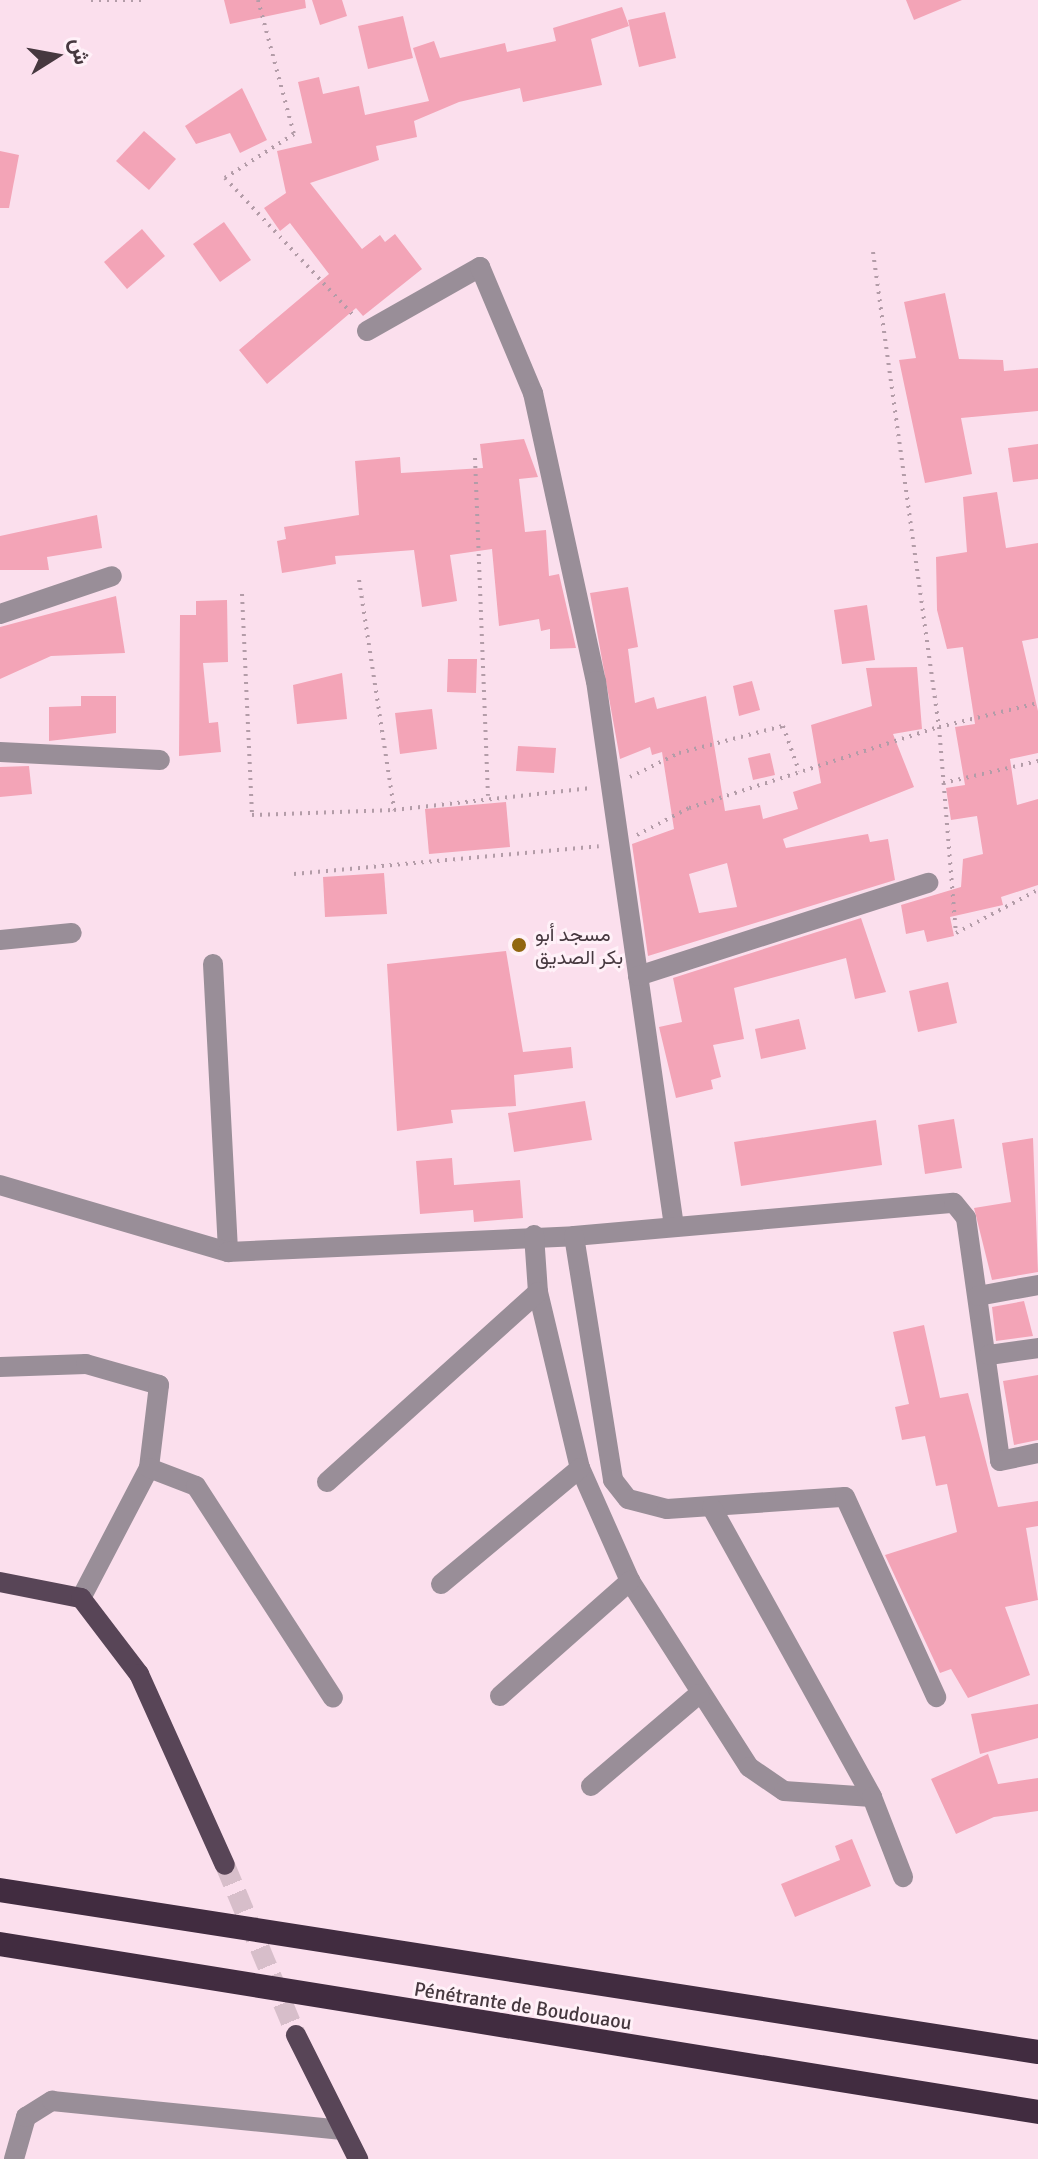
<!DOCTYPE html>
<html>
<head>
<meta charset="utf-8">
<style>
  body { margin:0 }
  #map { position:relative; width:1038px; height:2159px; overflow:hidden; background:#fbdfed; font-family:Signika,Vazirmatn,sans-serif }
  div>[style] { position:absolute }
  .building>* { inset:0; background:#f3a4b7 }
  .major-tunnel>* { height:20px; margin-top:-10px; transform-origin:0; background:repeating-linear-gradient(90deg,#d7beca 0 20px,transparent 0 30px) }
  .path>* { height:4px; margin-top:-2px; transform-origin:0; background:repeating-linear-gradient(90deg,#b39ca8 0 2px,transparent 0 8px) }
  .minor>* { height:20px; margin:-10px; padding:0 10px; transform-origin:10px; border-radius:10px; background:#998e98 }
  .major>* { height:20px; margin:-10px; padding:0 10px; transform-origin:10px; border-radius:10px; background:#584557 }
  .highway>* { height:24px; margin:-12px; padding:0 12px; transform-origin:12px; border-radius:12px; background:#412c40 }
  .dots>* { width:22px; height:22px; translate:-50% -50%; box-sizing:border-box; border:4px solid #fff1f8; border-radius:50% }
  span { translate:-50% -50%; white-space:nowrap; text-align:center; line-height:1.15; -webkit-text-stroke:6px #fff1f8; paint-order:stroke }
  .poi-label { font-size:20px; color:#46383f }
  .left { translate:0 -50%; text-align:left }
  .street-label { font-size:20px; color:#46383f }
  .north { position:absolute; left:16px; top:16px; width:80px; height:80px; -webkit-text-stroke:6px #fff1f8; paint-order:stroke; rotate:79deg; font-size:22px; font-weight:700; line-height:32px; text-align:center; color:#46383f }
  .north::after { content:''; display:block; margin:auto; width:28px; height:36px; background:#46383f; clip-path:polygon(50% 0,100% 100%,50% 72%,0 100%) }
</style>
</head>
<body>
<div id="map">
  <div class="building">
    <i style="clip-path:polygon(224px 0,305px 0,306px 8px,230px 24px)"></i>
    <i style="clip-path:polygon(312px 0,342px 0,347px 16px,320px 25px)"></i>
    <i style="clip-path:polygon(906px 0,962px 0,914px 20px)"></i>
    <i style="clip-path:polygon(622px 7px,629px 26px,591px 39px,602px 85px,523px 102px,520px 88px,459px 102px,414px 121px,417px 137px,376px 146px,379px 160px,310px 183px,362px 249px,380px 235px,385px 242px,395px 234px,422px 269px,363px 316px,356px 308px,267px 384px,239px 350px,329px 274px,290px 223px,280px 231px,264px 208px,286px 193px,277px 151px,312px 143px,298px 82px,319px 77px,323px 94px,359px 86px,365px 115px,429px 101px,413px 48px,434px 41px,440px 58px,505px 43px,507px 52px,556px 41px,553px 28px)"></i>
    <i style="clip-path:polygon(665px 12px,676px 58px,639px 67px,628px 20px)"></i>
    <i style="clip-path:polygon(403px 16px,413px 58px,368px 69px,358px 26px)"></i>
    <i style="clip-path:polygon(242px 88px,267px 140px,240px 153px,230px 133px,196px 144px,185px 126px)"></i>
    <i style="clip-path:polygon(144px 131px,176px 159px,149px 190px,116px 161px)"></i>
    <i style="clip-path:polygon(0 151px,19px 155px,9px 208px,0 208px)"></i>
    <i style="clip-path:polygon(224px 222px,251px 260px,220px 282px,193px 244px)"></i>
    <i style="clip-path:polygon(142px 229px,165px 256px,127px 289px,104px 262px)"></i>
    <i style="clip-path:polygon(945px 293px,959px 359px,1003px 360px,1004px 371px,1038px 368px,1038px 411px,961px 418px,972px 474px,925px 483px,899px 360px,916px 358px,904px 302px)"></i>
    <i style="clip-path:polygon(524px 439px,538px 477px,519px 479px,525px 532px,546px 530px,549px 576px,559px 574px,576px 648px,550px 649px,550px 629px,541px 631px,539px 619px,499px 626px,492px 549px,450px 555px,457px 601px,422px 607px,414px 550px,335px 556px,336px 564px,282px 573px,277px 541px,286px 539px,284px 527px,359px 515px,355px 461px,400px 457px,401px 473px,483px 468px,480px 444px)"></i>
    <i style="clip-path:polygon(1038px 444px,1038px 479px,1013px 482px,1008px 448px)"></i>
    <i style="clip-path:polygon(997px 492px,1006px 548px,1038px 543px,1038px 638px,1022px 641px,1038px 711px,1038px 753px,1010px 759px,1017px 805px,1038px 799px,1038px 885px,1001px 897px,1003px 905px,950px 917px,954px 936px,927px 942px,924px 930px,906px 934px,901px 905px,961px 887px,963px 859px,983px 854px,977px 816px,951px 820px,946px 788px,965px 785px,955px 727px,975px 724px,963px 647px,947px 649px,937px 610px,936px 557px,967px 552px,963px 497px)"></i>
    <i style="clip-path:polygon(97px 515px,102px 548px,47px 557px,49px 570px,0 570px,0 536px)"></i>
    <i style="clip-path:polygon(evenodd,628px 587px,638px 647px,628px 649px,635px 703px,654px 697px,657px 709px,706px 696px,725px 811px,760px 805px,763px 819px,798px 809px,793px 792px,821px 783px,811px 725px,872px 706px,866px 668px,917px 667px,922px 729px,893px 734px,914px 787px,783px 839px,786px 848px,868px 834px,870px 842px,888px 839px,895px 880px,648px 956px,632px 844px,674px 829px,662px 752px,652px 755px,650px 747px,620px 759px,590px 593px,628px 587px,727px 863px,737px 907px,699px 913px,689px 874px,727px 863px)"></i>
    <i style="clip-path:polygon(116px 596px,125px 653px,51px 656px,0 679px,0 627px)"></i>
    <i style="clip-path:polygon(227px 600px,228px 662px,203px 663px,209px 723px,218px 722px,221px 752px,179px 756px,180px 615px,196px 615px,196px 601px)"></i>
    <i style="clip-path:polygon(867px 605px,875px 660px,842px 664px,834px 610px)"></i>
    <i style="clip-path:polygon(448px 659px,477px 659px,476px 693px,447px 692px)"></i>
    <i style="clip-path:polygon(342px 673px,347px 719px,297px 724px,293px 685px)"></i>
    <i style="clip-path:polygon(752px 681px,760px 710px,739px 716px,733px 686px)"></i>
    <i style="clip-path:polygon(81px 696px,116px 696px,116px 733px,49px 741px,49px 707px,81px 706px)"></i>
    <i style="clip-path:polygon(432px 709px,437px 749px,400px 754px,395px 713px)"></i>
    <i style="clip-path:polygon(518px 746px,556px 748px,554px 773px,516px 771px)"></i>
    <i style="clip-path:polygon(770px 753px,775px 775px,753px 780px,748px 758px)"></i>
    <i style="clip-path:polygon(29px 766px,32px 794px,0 797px,0 767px)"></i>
    <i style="clip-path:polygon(506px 802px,510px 847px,429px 854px,425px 809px)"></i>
    <i style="clip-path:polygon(384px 873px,387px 914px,325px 917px,323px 877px)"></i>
    <i style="clip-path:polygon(861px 918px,886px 992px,855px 999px,846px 958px,734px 988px,744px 1039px,713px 1045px,721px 1077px,711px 1080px,713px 1089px,676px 1098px,659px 1027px,682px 1022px,673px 978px)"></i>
    <i style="clip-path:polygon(506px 951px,523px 1052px,571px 1047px,573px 1068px,514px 1075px,516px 1106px,451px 1110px,453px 1123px,397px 1131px,387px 964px)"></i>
    <i style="clip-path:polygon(948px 982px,957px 1023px,918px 1032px,909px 991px)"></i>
    <i style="clip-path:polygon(799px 1019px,806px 1049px,761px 1059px,755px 1029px)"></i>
    <i style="clip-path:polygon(585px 1101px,592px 1140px,514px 1152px,508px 1113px)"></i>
    <i style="clip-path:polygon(954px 1119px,962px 1168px,925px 1174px,918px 1125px)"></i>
    <i style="clip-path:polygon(876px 1120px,882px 1165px,741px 1186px,734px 1142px)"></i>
    <i style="clip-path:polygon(1033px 1138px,1038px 1272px,992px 1280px,974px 1208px,1011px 1202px,1002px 1143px)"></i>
    <i style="clip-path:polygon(452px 1158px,454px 1185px,520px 1180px,523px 1218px,474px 1222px,473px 1210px,420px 1214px,416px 1161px)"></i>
    <i style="clip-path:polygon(1024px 1301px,1033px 1336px,996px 1341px,992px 1307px)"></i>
    <i style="clip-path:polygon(924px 1325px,940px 1398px,968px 1393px,998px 1507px,1038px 1501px,1038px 1526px,1026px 1528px,1038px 1600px,1005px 1607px,1030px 1675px,968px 1698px,951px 1669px,940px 1673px,885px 1555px,957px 1532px,947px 1484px,936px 1486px,925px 1436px,902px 1440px,895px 1407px,909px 1404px,893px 1332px)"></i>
    <i style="clip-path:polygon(1038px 1375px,1038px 1440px,1014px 1445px,1003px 1381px)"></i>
    <i style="clip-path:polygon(1038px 1704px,1038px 1738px,980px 1754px,971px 1714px)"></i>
    <i style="clip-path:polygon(988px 1754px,998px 1784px,1038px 1778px,1038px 1811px,994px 1817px,956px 1834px,931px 1779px)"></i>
    <i style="clip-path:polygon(852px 1839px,871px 1886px,795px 1917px,781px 1884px,840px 1860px,835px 1846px)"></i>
  </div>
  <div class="major-tunnel">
    <i style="left:225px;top:1865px;width:184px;rotate:67.3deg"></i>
  </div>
  <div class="path">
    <i style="left:91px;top:0;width:51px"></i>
    <i style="left:258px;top:0;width:139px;rotate:75deg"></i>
    <i style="left:294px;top:134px;width:82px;rotate:147.5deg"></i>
    <i style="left:225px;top:178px;width:189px;rotate:46.9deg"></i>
    <i style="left:873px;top:252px;width:480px;rotate:82.1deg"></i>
    <i style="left:939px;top:727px;width:102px;rotate:-13.6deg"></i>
    <i style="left:475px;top:458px;width:338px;rotate:87.8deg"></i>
    <i style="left:359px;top:580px;width:233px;rotate:81.3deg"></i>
    <i style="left:242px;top:594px;width:221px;rotate:87.4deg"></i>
    <i style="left:252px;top:815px;width:142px;rotate:-2deg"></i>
    <i style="left:394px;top:810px;width:198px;rotate:-6.4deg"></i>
    <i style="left:630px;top:777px;width:55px;rotate:-26.1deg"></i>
    <i style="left:679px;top:753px;width:107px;rotate:-14.6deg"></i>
    <i style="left:783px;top:726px;width:48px;rotate:70.4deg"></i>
    <i style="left:943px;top:783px;width:98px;rotate:-13deg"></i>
    <i style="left:637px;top:835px;width:59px;rotate:-27.4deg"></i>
    <i style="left:689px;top:808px;width:263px;rotate:-18deg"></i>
    <i style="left:939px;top:727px;width:207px;rotate:85.3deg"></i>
    <i style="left:956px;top:933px;width:93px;rotate:-27.7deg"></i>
    <i style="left:294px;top:874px;width:306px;rotate:-5.2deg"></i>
  </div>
  <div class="minor">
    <i style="left:367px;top:331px;width:130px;rotate:-29.5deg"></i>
    <i style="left:480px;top:267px;width:137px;rotate:67.2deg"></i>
    <i style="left:533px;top:393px;width:295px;rotate:77.7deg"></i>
    <i style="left:596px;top:681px;width:551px;rotate:81.86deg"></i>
    <i style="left:0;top:614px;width:118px;rotate:-18.7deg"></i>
    <i style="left:0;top:752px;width:160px;rotate:2.9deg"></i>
    <i style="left:0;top:940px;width:72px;rotate:-5.6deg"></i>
    <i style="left:213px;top:964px;width:288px;rotate:87deg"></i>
    <i style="left:638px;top:976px;width:305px;rotate:-17.8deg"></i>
    <i style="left:0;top:1185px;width:238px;rotate:16.4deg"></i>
    <i style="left:228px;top:1252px;width:346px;rotate:-2.6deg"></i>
    <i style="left:574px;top:1236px;width:381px;rotate:-5deg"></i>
    <i style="left:954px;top:1203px;width:19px;rotate:51deg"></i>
    <i style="left:966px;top:1218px;width:245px;rotate:82deg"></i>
    <i style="left:1000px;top:1461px;width:39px;rotate:-12deg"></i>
    <i style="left:534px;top:1235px;width:57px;rotate:86deg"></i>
    <i style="left:538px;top:1292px;width:181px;rotate:76.6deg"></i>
    <i style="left:580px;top:1468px;width:124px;rotate:66.1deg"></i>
    <i style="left:630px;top:1581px;width:221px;rotate:57.4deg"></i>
    <i style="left:749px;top:1767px;width:42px;rotate:34.4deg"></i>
    <i style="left:784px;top:1791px;width:88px;rotate:3.9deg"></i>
    <i style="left:574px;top:1236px;width:247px;rotate:80.9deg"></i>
    <i style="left:613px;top:1480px;width:24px;rotate:52deg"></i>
    <i style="left:628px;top:1499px;width:40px;rotate:14.4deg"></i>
    <i style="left:667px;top:1509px;width:178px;rotate:-3.9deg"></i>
    <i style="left:845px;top:1497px;width:220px;rotate:65.5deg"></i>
    <i style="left:978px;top:1296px;width:61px;rotate:-10.4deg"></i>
    <i style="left:989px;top:1355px;width:49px;rotate:-8.1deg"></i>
    <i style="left:0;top:1367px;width:86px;rotate:-2deg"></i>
    <i style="left:86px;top:1364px;width:76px;rotate:16deg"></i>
    <i style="left:159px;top:1385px;width:84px;rotate:96.9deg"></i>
    <i style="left:149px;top:1468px;width:147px;rotate:117.6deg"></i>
    <i style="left:149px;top:1468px;width:50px;rotate:21deg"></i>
    <i style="left:196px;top:1486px;width:252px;rotate:57.1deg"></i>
    <i style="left:327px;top:1482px;width:284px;rotate:-42deg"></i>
    <i style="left:712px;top:1508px;width:330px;rotate:61deg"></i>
    <i style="left:872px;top:1797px;width:86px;rotate:68.8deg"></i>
    <i style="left:441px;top:1584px;width:181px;rotate:-39.8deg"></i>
    <i style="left:500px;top:1696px;width:174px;rotate:-41.5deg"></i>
    <i style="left:591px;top:1786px;width:142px;rotate:-40.4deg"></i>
    <i style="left:14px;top:2159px;width:44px;rotate:-74.1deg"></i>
    <i style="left:26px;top:2117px;width:31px;rotate:-32deg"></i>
    <i style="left:52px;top:2101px;width:292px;rotate:5.7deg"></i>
  </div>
  <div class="major">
    <i style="left:0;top:1582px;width:83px;rotate:11.2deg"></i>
    <i style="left:81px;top:1598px;width:96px;rotate:52.7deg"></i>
    <i style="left:139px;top:1674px;width:209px;rotate:65.8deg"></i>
    <i style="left:296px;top:2035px;width:139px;rotate:63.4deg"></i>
  </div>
  <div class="highway">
    <i style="left:0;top:1890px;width:1051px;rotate:8.87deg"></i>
    <i style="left:0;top:1944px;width:1052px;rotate:9.19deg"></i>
  </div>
  <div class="dots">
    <i style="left:519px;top:945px;background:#916710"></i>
  </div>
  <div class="poi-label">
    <span class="left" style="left:535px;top:946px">مسجد أبو<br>بكر الصديق</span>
  </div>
  <div class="street-label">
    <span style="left:523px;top:2006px;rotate:9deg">Pénétrante de Boudouaou</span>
  </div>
  <div class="north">ش</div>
</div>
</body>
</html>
